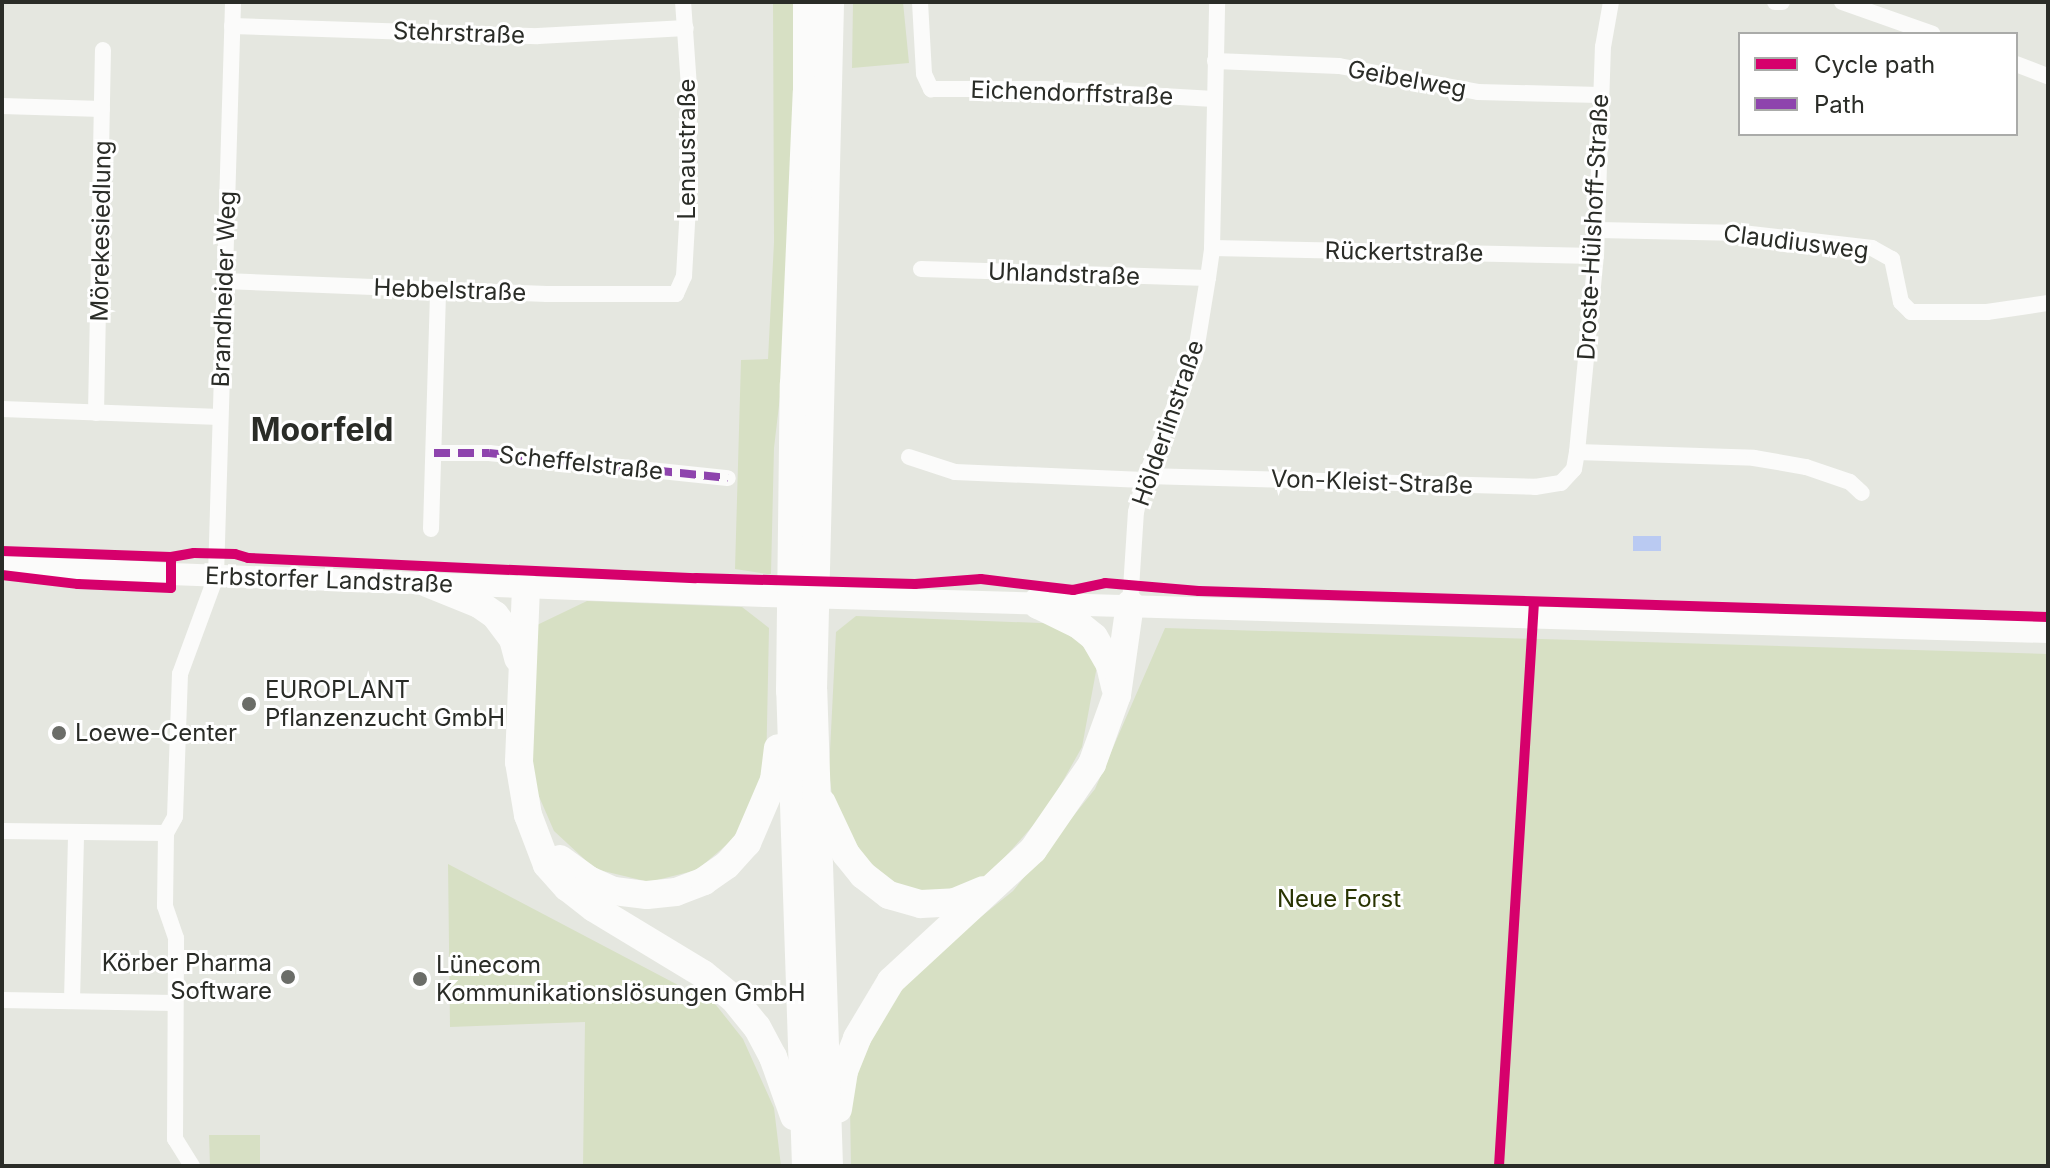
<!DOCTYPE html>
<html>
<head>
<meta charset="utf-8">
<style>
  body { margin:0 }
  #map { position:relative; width:2050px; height:1168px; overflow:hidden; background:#e5e7e0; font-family:Inter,sans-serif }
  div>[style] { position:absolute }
  .green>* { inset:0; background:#d7e0c4 }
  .water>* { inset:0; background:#bacaf2 }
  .street>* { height:16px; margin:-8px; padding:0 8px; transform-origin:8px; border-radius:8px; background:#fbfbfa }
  .secondary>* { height:22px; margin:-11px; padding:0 11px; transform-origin:11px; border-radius:11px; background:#fbfbfa }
  .highway>* { height:28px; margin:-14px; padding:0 14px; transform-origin:14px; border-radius:14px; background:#fbfbfa }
  .quiet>* { height:8px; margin-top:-4px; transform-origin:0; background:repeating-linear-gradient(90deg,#8e44ad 0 16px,transparent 0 24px) }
  .cycleway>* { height:10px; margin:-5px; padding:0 5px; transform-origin:5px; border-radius:5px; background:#d6006c }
  .dots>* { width:22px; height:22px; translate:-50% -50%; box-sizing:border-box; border:4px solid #fff; border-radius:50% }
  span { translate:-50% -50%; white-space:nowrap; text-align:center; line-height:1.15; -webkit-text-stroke:6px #fff; paint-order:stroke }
  .street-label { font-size:24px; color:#2a2c27 }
  .poi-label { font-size:24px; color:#2a2c27 }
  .left { translate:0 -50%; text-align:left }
  .right { translate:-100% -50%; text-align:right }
  .park-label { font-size:24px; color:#293402 }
  .district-label { font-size:32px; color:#2a2c27; font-weight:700 }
  .frame { position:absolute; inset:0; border:4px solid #2a2c27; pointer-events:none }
  .legend { position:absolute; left:1738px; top:32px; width:280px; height:104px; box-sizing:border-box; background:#fff; border:2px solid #aaaba9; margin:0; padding:10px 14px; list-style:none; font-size:24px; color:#2a2c27 }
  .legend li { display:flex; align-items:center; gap:16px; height:40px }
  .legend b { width:40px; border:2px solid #aaaba9 }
</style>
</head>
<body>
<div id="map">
  <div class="green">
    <i style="clip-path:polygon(773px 2px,795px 2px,797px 113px,785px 354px,774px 448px,771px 574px,767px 574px,735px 569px,741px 360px,768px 359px,774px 242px)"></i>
    <i style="clip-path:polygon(853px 2px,903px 2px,909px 63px,852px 68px)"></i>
    <i style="clip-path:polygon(587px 601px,742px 607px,769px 628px,766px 774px,738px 835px,697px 870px,649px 882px,595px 869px,554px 831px,534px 785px,526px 717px,537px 625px)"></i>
    <i style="clip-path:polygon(856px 616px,1067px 624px,1097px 666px,1082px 747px,1046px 811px,990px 874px,956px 890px,923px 892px,893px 884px,869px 865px,854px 845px,833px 804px,829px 771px,836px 632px)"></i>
    <i style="clip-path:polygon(1165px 628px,2048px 654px,2048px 1166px,851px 1166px,850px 1106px,855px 1075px,882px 1014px,921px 965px,1013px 891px,1095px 789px)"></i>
    <i style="clip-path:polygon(448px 864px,716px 1005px,743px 1039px,774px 1108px,781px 1166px,583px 1166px,585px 1022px,450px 1027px)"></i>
    <i style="clip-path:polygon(209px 1135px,260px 1135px,260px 1166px,210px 1166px)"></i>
  </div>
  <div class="water">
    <i style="clip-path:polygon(1633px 536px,1661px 536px,1661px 551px,1633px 551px)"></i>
  </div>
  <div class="street">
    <i style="left:920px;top:2px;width:72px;rotate:86.8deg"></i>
    <i style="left:924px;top:74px;width:17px;rotate:65deg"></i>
    <i style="left:931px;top:89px;width:113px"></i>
    <i style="left:1044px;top:89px;width:170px;rotate:3.4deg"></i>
    <i style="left:1775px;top:2px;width:7px"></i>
    <i style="left:1842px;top:2px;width:96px;rotate:19.4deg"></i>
    <i style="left:232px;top:26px;width:306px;rotate:1.9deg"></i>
    <i style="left:538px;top:36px;width:148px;rotate:-3.1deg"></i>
    <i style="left:1215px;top:61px;width:124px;rotate:2.3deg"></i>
    <i style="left:1339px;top:66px;width:141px;rotate:10.6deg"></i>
    <i style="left:1478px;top:92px;width:122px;rotate:1.4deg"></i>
    <i style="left:2016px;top:64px;width:34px;rotate:21deg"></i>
    <i style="left:2px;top:106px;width:100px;rotate:1.7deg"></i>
    <i style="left:1598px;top:230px;width:144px;rotate:1.2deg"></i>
    <i style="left:1742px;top:233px;width:131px;rotate:6.6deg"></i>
    <i style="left:1872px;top:248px;width:23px;rotate:29deg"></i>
    <i style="left:1892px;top:259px;width:44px;rotate:78.2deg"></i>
    <i style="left:1901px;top:302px;width:14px;rotate:45deg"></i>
    <i style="left:1911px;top:312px;width:76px"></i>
    <i style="left:1987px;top:312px;width:62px;rotate:-8.4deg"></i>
    <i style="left:1212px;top:248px;width:384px;rotate:1.2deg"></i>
    <i style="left:921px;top:269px;width:287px;rotate:1.8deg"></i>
    <i style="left:224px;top:281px;width:323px;rotate:2.3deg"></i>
    <i style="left:547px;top:294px;width:129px"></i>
    <i style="left:676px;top:294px;width:20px;rotate:-66deg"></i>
    <i style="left:684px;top:276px;width:69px;rotate:-86.7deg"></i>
    <i style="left:688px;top:207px;width:120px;rotate:-89.5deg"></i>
    <i style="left:689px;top:87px;width:85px;rotate:-94deg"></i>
    <i style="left:2px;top:409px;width:218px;rotate:2.1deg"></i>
    <i style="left:96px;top:413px;width:363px;rotate:-88.9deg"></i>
    <i style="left:1577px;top:452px;width:177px;rotate:1.9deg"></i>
    <i style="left:1754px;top:458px;width:53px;rotate:9.8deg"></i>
    <i style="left:1806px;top:467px;width:46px;rotate:18.8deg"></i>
    <i style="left:1850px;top:482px;width:16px;rotate:43deg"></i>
    <i style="left:434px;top:453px;width:55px"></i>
    <i style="left:489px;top:453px;width:240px;rotate:6deg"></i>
    <i style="left:909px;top:457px;width:48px;rotate:18.1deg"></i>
    <i style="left:955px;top:472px;width:189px;rotate:2.4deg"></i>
    <i style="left:1146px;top:476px;width:389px;rotate:1.6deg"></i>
    <i style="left:1535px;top:487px;width:26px;rotate:-9deg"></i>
    <i style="left:1561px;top:483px;width:19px;rotate:-47deg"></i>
    <i style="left:1574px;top:469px;width:17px;rotate:-80deg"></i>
    <i style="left:1577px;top:452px;width:197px;rotate:-84.5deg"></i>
    <i style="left:1596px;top:256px;width:209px;rotate:-88.1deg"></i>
    <i style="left:1603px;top:47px;width:46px;rotate:-79.9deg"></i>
    <i style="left:431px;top:529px;width:239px;rotate:-88.3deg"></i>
    <i style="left:1130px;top:604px;width:92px;rotate:-86.3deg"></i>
    <i style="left:1136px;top:512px;width:33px;rotate:-76deg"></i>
    <i style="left:1144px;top:480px;width:133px;rotate:-67.5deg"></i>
    <i style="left:1195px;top:357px;width:80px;rotate:-80.7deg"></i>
    <i style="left:1208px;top:278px;width:30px;rotate:-82deg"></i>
    <i style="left:1212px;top:248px;width:246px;rotate:-88.8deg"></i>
    <i style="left:2px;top:831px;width:164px;rotate:0.7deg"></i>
    <i style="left:2px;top:1000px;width:172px;rotate:1deg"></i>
    <i style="left:72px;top:1001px;width:169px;rotate:-88.6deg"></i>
    <i style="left:192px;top:1166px;width:32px;rotate:-122deg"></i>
    <i style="left:175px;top:1139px;width:201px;rotate:-89.7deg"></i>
    <i style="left:176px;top:938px;width:34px;rotate:-109deg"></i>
    <i style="left:165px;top:906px;width:73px;rotate:-89.2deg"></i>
    <i style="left:166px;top:833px;width:18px;rotate:-61deg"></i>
    <i style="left:175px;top:817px;width:143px;rotate:-88deg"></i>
    <i style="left:180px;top:674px;width:104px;rotate:-69.8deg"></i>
    <i style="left:216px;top:576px;width:574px;rotate:-88.3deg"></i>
  </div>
  <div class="secondary">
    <i style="left:2px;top:564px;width:169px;rotate:3.4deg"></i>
    <i style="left:171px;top:574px;width:595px;rotate:2.12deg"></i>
    <i style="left:766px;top:596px;width:1283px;rotate:1.61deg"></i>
  </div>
  <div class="highway">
    <i style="left:427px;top:583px;width:56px;rotate:22deg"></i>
    <i style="left:479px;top:604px;width:19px;rotate:35deg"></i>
    <i style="left:495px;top:615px;width:30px;rotate:53deg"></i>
    <i style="left:513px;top:639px;width:20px;rotate:75deg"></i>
    <i style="left:526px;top:587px;width:175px;rotate:92.3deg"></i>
    <i style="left:519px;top:762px;width:54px;rotate:80.4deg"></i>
    <i style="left:528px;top:815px;width:53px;rotate:69.2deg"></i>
    <i style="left:547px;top:865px;width:30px;rotate:48deg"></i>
    <i style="left:567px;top:887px;width:34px;rotate:38deg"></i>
    <i style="left:594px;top:908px;width:127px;rotate:31.2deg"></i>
    <i style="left:703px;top:974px;width:40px;rotate:39deg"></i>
    <i style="left:734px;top:999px;width:36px;rotate:51deg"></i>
    <i style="left:757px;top:1027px;width:34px;rotate:62deg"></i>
    <i style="left:773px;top:1057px;width:63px;rotate:70.4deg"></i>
    <i style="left:1038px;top:601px;width:4px;rotate:90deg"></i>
    <i style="left:1038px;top:605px;width:46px;rotate:26deg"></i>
    <i style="left:1079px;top:625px;width:19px;rotate:39deg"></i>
    <i style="left:1094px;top:637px;width:32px;rotate:60deg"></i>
    <i style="left:1110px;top:665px;width:23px;rotate:77deg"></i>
    <i style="left:822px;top:803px;width:56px;rotate:64.8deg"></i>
    <i style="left:846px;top:854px;width:27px;rotate:51deg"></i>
    <i style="left:863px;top:875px;width:33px;rotate:38deg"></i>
    <i style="left:889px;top:895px;width:33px;rotate:16deg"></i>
    <i style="left:921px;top:904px;width:34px;rotate:-3deg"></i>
    <i style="left:955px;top:902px;width:30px;rotate:-23deg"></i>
    <i style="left:560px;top:859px;width:36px;rotate:36deg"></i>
    <i style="left:589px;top:880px;width:27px;rotate:24deg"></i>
    <i style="left:614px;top:891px;width:33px;rotate:7deg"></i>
    <i style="left:647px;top:895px;width:29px;rotate:-6deg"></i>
    <i style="left:676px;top:892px;width:30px;rotate:-21deg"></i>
    <i style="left:704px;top:881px;width:28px;rotate:-35deg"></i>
    <i style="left:727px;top:865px;width:30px;rotate:-48deg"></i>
    <i style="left:747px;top:843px;width:69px;rotate:-66.8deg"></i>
    <i style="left:774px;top:780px;width:32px;rotate:-83deg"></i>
    <i style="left:838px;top:1109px;width:38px;rotate:-81deg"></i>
    <i style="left:844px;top:1071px;width:35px;rotate:-68deg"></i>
    <i style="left:857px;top:1038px;width:66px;rotate:-59.2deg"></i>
    <i style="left:891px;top:981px;width:193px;rotate:-42.7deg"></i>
    <i style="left:1033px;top:850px;width:104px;rotate:-55.5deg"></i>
    <i style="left:1092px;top:764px;width:73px;rotate:-70.1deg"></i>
    <i style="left:1117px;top:695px;width:92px;rotate:-81.9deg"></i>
    <i style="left:806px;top:1166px;width:475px;rotate:-91.9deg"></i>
    <i style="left:790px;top:691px;width:307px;rotate:-89.3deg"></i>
    <i style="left:794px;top:384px;width:292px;rotate:-87.5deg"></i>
    <i style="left:807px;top:92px;width:90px;rotate:-90deg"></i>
    <i style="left:829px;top:1166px;width:476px;rotate:-91.9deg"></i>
    <i style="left:813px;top:690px;width:688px;rotate:-88.58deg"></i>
  </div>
  <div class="quiet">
    <i style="left:434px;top:453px;width:55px"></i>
    <i style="left:489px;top:453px;width:240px;rotate:6deg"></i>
  </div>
  <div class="cycleway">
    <i style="left:2px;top:551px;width:169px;rotate:2deg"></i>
    <i style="left:171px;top:557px;width:23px;rotate:-10deg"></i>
    <i style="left:194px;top:553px;width:41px;rotate:1.4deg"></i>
    <i style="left:235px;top:554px;width:14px;rotate:17deg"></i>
    <i style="left:248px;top:558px;width:448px;rotate:2.6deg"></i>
    <i style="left:696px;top:578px;width:219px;rotate:1.6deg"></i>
    <i style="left:915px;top:584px;width:66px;rotate:-4.3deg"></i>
    <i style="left:981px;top:579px;width:93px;rotate:6.8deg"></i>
    <i style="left:1073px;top:590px;width:33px;rotate:-12deg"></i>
    <i style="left:1105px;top:583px;width:94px;rotate:4.9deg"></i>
    <i style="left:1199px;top:591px;width:849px;rotate:1.75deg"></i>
    <i style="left:2px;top:575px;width:77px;rotate:6.8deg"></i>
    <i style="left:78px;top:584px;width:93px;rotate:2.5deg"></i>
    <i style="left:171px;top:588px;width:31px;rotate:-90deg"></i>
    <i style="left:1499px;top:1166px;width:565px;rotate:-86.45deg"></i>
  </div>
  <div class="dots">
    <i style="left:249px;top:704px;background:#6b6d68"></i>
    <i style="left:59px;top:733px;background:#6b6d68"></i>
    <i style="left:288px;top:977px;background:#6b6d68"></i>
    <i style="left:420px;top:979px;background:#6b6d68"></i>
  </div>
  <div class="street-label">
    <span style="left:459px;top:33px;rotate:2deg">Stehrstraße</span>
    <span style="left:1407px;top:79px;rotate:10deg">Geibelweg</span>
    <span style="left:1072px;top:93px;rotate:2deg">Eichendorffstraße</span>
    <span style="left:687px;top:149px;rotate:-90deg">Lenaustraße</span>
    <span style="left:1593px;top:227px;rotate:-87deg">Droste-Hülshoff-Straße</span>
    <span style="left:101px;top:231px;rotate:-89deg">Mörekesiedlung</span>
    <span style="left:1796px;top:242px;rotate:7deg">Claudiusweg</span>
    <span style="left:1404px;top:252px;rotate:1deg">Rückertstraße</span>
    <span style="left:1064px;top:274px;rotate:2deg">Uhlandstraße</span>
    <span style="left:224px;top:289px;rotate:-88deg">Brandheider Weg</span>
    <span style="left:450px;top:290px;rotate:2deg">Hebbelstraße</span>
    <span style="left:1168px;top:423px;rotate:-71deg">Hölderlinstraße</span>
    <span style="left:581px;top:463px;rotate:6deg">Scheffelstraße</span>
    <span style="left:1372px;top:482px;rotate:2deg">Von-Kleist-Straße</span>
    <span style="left:329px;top:580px;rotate:2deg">Erbstorfer Landstraße</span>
  </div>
  <div class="poi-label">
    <span class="left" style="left:265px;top:704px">EUROPLANT<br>Pflanzenzucht GmbH</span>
    <span class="left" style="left:75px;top:733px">Loewe-Center</span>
    <span class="right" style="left:272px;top:977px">Körber Pharma<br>Software</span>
    <span class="left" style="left:436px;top:979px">Lünecom<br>Kommunikationslösungen GmbH</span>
  </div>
  <div class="park-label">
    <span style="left:1339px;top:899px">Neue Forst</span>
  </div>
  <div class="district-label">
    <span style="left:322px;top:430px">Moorfeld</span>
  </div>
  <div class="frame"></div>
  <ul class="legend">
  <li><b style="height:10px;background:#d6006c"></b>Cycle path</li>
  <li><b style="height:10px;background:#8e44ad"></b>Path</li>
  </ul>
</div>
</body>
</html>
